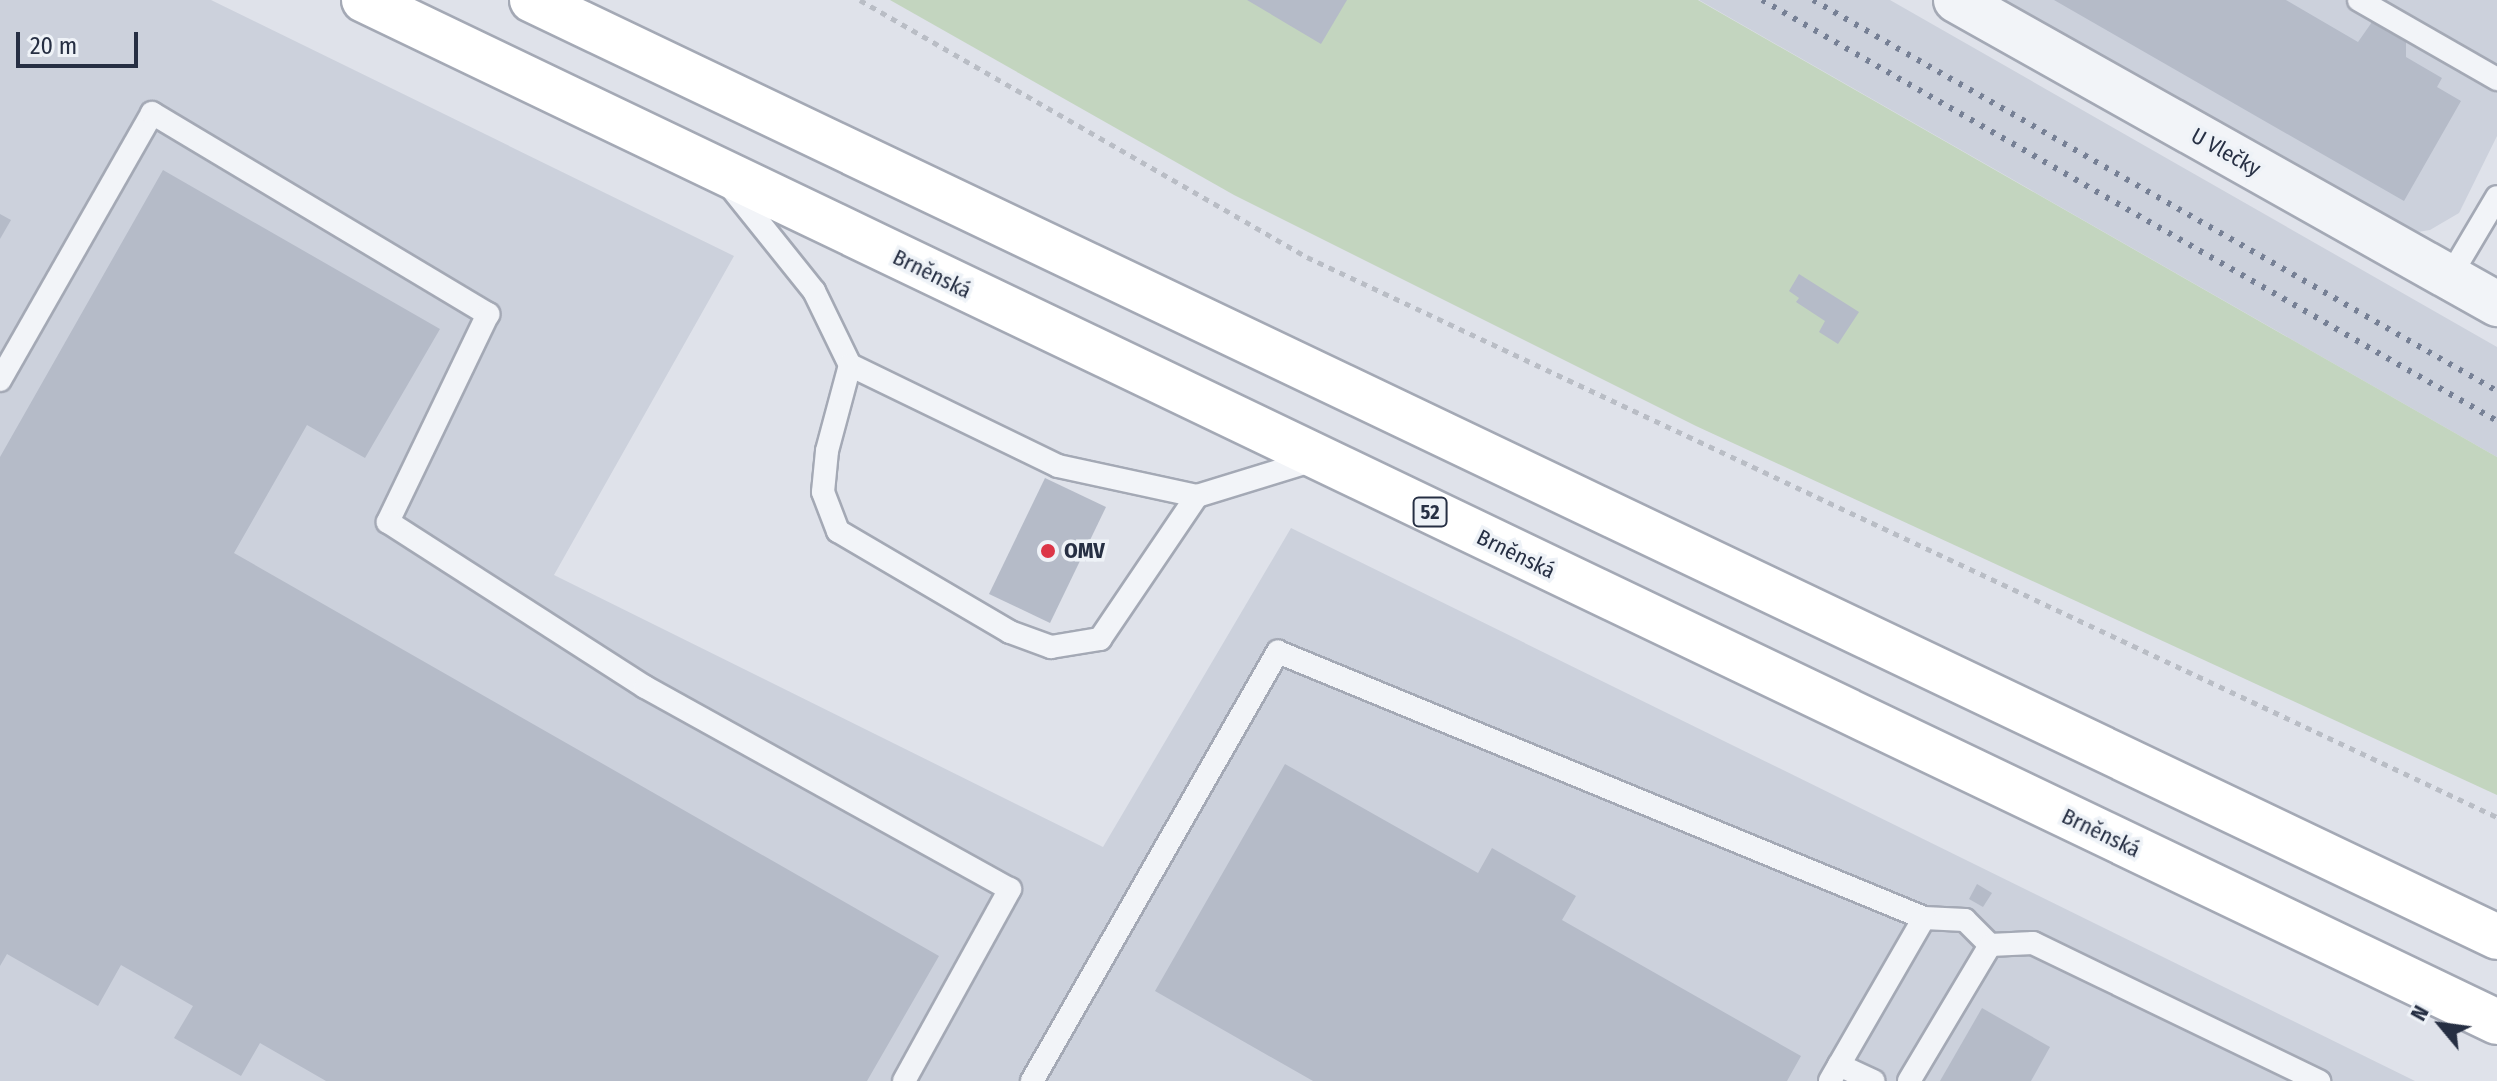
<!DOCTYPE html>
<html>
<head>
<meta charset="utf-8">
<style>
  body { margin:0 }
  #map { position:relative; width:2497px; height:1081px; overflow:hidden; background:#dfe2ea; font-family:"Fira Sans Condensed",sans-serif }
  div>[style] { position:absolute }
  .built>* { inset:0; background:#ccd1dc }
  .green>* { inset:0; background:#c3d5bf }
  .building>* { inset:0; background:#b5bbc8 }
  .path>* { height:5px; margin-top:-2.5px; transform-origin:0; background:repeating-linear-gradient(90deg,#b9bdc5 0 6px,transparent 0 12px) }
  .roads { filter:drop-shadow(2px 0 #a4a9b5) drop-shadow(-2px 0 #a4a9b5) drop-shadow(0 2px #a4a9b5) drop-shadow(0 -2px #a4a9b5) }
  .service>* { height:22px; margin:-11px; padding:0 11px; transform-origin:11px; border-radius:11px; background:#f2f4f8 }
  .minor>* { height:44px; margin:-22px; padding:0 22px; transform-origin:22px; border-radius:22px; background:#f2f4f8 }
  .trunk>* { height:44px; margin:-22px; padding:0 22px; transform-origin:22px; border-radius:22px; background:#fff }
  .rail>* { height:6px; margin-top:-3px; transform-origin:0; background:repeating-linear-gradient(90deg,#768095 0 4px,transparent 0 12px) }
  .dots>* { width:22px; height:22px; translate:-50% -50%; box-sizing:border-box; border:4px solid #eef2f7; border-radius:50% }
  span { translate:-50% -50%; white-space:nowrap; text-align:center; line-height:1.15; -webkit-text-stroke:7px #eef2f7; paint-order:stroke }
  .shield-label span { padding:2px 6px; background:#eef2f7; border:2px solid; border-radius:6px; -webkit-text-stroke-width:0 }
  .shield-label { font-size:20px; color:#262f43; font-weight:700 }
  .street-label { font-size:22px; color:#262f43 }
  .poi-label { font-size:22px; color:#262f43; font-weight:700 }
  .left { translate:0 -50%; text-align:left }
  .north { position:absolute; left:2401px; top:985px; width:80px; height:80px; -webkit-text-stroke:6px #eef2f7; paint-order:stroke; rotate:299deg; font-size:22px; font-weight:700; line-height:32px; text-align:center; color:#262f43 }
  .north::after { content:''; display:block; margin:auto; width:28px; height:36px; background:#262f43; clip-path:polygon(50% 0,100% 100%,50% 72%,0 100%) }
  .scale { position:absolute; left:16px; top:32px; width:122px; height:36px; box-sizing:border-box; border:4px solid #262f43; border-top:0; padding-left:10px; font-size:24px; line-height:28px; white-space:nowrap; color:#262f43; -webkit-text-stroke:6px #eef2f7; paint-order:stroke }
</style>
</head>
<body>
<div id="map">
  <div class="built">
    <i style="clip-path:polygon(0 0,211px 0,734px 256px,554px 575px,1103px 847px,1291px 528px,2415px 1081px,0 1081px)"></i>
    <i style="clip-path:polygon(1699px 0,1890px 0,2175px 163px,2497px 347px,2497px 457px)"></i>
    <i style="clip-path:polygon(1977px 0,2497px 0,2497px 136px,2459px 213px,2430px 230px,2387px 237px)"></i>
  </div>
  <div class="green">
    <i style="clip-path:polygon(890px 0,1698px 0,2497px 457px,2497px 795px,1696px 426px,1234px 195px)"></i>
  </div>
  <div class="building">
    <i style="clip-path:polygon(1247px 0,1347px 0,1321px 44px)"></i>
    <i style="clip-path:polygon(2054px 0,2286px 0,2358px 42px,2372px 22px,2406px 42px,2406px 57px,2442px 78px,2437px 87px,2461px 101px,2404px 201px)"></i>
    <i style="clip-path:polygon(163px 170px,440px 329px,365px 458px,307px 425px,234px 553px,939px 956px,867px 1081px,326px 1081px,260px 1043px,241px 1076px,174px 1038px,193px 1006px,121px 965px,98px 1006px,7px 954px,0 966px,0 457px)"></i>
    <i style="clip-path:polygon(0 214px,11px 220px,0 239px)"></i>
    <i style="clip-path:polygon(1799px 274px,1859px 312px,1838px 344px,1819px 332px,1825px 321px,1796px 302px,1799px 298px,1789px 291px)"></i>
    <i style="clip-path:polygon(1045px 478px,1106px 507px,1050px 623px,989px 594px)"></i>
    <i style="clip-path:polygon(1285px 764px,1478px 873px,1492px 848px,1576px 896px,1562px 920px,1801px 1056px,1787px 1081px,1313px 1081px,1155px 991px)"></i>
    <i style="clip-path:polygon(1977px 884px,1992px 893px,1983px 907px,1969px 899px)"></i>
    <i style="clip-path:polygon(1982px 1008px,2050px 1047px,2031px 1081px,1940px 1081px)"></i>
  </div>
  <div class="path">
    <i style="left:860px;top:0;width:516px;rotate:29.9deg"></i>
    <i style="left:1307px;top:257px;width:1315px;rotate:25.2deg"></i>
  </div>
  <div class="roads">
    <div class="service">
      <i style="left:2359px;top:0;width:159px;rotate:29.8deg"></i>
      <i style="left:729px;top:185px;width:136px;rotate:51.3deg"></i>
      <i style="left:814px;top:291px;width:82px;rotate:64.1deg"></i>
      <i style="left:850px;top:365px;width:231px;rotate:25.9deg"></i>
      <i style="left:1058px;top:466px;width:142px;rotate:12.2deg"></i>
      <i style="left:1197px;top:496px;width:126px;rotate:-17.1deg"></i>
      <i style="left:2449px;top:278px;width:94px;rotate:-59.3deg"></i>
      <i style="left:850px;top:365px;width:89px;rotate:105deg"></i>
      <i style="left:827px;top:451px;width:41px;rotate:95.6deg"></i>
      <i style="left:823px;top:492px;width:42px;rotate:69deg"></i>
      <i style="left:838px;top:531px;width:199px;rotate:30.4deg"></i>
      <i style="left:1010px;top:632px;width:44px;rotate:20.1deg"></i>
      <i style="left:1051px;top:647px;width:50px;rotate:-9.3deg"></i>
      <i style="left:1100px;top:639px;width:173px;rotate:-55.9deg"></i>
      <i style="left:0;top:380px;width:307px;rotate:-60.3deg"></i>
      <i style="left:152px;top:113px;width:392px;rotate:30.9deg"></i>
      <i style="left:488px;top:314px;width:231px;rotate:115.7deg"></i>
      <i style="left:388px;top:522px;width:305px;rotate:32.7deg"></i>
      <i style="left:645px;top:687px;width:417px;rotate:29deg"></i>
      <i style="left:1010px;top:889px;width:219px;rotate:118.9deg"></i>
      <i style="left:1924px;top:918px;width:41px;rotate:2.8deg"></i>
      <i style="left:1965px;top:920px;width:35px;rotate:45deg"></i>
      <i style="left:1839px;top:1065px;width:38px;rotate:25deg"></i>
      <i style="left:1032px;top:1081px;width:495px;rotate:-60.2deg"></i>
      <i style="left:1278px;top:652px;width:699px;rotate:22.38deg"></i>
      <i style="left:1924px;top:918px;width:188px;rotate:120deg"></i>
      <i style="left:1909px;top:1081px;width:158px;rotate:-59.2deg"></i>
      <i style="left:1990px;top:945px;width:43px;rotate:-2.7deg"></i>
      <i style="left:2033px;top:943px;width:318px;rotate:25.8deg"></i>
    </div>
    <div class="minor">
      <i style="left:1956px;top:0;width:621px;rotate:29.33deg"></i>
    </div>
    <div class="trunk">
      <i style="left:364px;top:0;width:2365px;rotate:25.6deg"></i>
      <i style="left:532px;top:0;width:2177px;rotate:25.49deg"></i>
    </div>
  </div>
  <div class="rail">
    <i style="left:1762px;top:0;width:847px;rotate:29.8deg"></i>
    <i style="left:1813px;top:0;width:788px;rotate:29.75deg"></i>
  </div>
  <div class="dots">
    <i style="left:1048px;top:551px;background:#dc3647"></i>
  </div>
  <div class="shield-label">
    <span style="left:1430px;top:512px">52</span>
  </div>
  <div class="street-label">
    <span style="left:2226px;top:152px;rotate:29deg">U Vlečky</span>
    <span style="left:932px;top:274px;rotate:26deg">Brněnská</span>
    <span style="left:1516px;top:554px;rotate:26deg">Brněnská</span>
    <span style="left:2101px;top:833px;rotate:26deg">Brněnská</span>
  </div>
  <div class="poi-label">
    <span class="left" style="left:1064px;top:551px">OMV</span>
  </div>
  <div class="north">N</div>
  <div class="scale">20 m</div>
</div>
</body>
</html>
